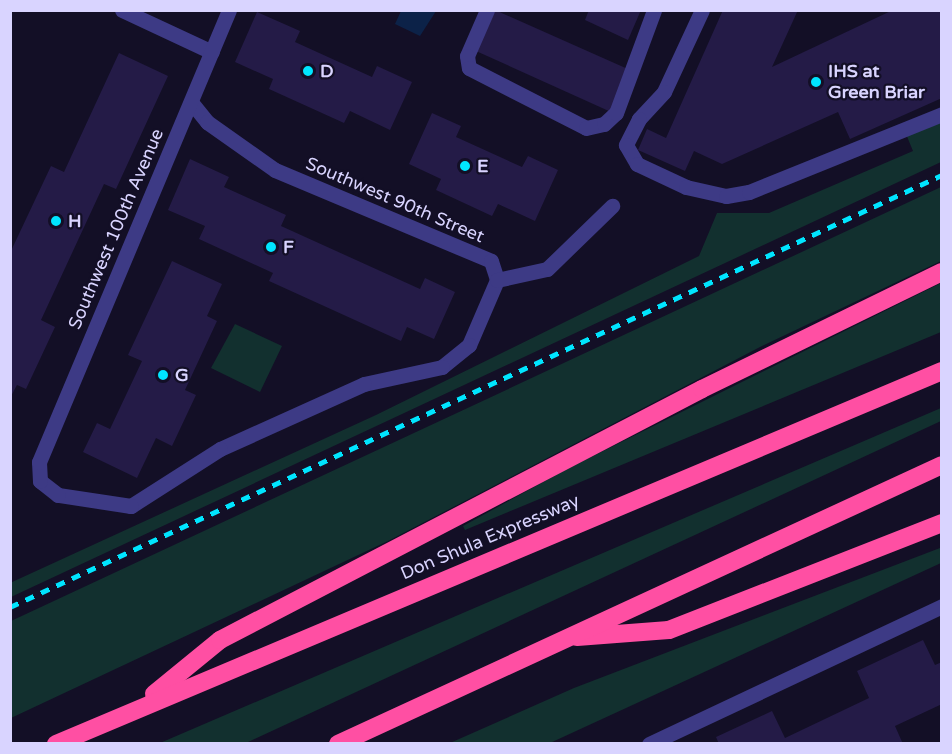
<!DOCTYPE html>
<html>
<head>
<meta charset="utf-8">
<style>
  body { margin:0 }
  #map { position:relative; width:952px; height:754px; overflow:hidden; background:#130f26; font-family:"Varela Round",sans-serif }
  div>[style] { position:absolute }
  .green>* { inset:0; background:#12302f }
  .water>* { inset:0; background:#0c2248 }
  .building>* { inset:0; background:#241b47 }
  .minor>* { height:15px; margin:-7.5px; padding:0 7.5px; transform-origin:7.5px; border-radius:7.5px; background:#3d3a85 }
  .highway>* { height:18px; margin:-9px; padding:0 9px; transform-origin:9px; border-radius:9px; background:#ff4fa3 }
  .rail>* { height:4.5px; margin-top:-2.25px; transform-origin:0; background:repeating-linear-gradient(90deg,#00e5ff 0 9px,transparent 0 17px) }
  .dots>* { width:16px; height:16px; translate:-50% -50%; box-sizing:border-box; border:3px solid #130f26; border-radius:50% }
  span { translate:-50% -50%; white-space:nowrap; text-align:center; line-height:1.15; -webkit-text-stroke:4.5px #130f26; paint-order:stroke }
  .poi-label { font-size:18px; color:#d9d4ff; font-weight:700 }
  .left { translate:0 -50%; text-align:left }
  .street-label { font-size:18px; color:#d9d4ff }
  .frame { position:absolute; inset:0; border:12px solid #d9d4ff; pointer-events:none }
</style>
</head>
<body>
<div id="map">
  <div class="green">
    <i style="clip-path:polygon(941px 120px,941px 162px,11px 597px,10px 583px,376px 415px,699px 256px,717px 213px,769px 213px,913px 151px,906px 134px)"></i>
    <i style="clip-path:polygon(941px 187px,941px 261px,760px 347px,388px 541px,11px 718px,11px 621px)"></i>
    <i style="clip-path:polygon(941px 283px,941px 332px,465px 530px,463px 526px,567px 469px)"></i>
    <i style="clip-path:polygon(235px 324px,282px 346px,260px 392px,211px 368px)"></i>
    <i style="clip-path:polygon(941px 408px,941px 421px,246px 743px,160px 743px)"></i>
    <i style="clip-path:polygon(940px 548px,941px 563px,550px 743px,450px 743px,574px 688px)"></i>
  </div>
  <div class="water">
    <i style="clip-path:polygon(401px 11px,401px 10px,436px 11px,420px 36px,395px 24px)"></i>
  </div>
  <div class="building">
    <i style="clip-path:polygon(495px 10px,630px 70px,611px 112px,476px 51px)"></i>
    <i style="clip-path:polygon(589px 10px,641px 10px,628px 40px,585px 20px)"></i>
    <i style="clip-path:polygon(723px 10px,798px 10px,772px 67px,893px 10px,942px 10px,942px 98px,850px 139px,838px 112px,722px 164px,694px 151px,685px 171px,638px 150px,647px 129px,666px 138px)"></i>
    <i style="clip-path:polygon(257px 12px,300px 31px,295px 42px,372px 77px,377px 66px,412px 82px,390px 130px,350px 111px,344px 123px,269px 89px,273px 79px,235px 62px)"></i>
    <i style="clip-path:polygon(119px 53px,168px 76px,116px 189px,104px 184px,41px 320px,55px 327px,26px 389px,17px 385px,10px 398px,10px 253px,51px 166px,64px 172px)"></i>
    <i style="clip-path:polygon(432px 113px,461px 126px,456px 137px,522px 167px,528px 156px,558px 170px,535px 221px,498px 204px,492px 216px,436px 190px,441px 179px,409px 164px)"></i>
    <i style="clip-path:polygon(190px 159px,229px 177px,224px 187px,286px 215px,281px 226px,420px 289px,425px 278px,455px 292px,434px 339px,407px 327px,401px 341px,269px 281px,273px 273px,199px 239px,205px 226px,168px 210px)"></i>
    <i style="clip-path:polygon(172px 261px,222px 284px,207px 316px,217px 321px,185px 390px,196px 395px,172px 446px,156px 438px,137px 478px,83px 452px,97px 423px,110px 429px,142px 361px,128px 355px)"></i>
    <i style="clip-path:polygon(923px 640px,935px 665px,942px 662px,942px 704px,895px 726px,903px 744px,719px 744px,716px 737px,772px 711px,785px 738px,869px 698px,857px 671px)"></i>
  </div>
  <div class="minor">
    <i style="left:122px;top:10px;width:99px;rotate:25deg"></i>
    <i style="left:487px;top:10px;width:50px;rotate:113.5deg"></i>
    <i style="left:467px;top:56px;width:12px;rotate:81deg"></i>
    <i style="left:469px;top:68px;width:131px;rotate:27.1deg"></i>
    <i style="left:586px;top:128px;width:18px;rotate:-13deg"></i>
    <i style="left:604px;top:124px;width:16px;rotate:-43deg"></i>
    <i style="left:616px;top:113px;width:110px;rotate:-69.7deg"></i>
    <i style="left:702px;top:10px;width:90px;rotate:114.9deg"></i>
    <i style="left:664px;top:92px;width:37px;rotate:133deg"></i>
    <i style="left:639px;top:119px;width:29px;rotate:117deg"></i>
    <i style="left:626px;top:145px;width:22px;rotate:60deg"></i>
    <i style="left:637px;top:164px;width:54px;rotate:25.1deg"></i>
    <i style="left:686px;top:187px;width:41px;rotate:12.7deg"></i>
    <i style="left:726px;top:196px;width:23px;rotate:-10deg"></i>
    <i style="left:749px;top:192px;width:208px;rotate:-22deg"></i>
    <i style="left:191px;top:102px;width:26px;rotate:51deg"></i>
    <i style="left:207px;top:122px;width:83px;rotate:35.2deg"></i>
    <i style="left:275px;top:170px;width:234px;rotate:22.8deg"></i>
    <i style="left:491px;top:261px;width:20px;rotate:72deg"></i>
    <i style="left:497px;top:280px;width:71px;rotate:113.3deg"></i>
    <i style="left:469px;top:345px;width:35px;rotate:141deg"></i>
    <i style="left:442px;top:367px;width:80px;rotate:167.7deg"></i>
    <i style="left:364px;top:384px;width:158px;rotate:155.7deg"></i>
    <i style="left:220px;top:449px;width:106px;rotate:147.4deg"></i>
    <i style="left:131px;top:506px;width:74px;rotate:-171.4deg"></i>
    <i style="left:58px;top:495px;width:23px;rotate:-142deg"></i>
    <i style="left:40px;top:481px;width:19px;rotate:-93deg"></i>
    <i style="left:39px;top:462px;width:490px;rotate:-67.2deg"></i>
    <i style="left:497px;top:280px;width:51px;rotate:-12.4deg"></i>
    <i style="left:547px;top:269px;width:91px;rotate:-44.1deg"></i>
    <i style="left:649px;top:744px;width:324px;rotate:-25.2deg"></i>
  </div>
  <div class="highway">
    <i style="left:577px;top:637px;width:92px;rotate:-4.4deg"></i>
    <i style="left:669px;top:630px;width:293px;rotate:-21.4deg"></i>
    <i style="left:154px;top:694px;width:85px;rotate:-39.3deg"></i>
    <i style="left:220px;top:640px;width:543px;rotate:-27.51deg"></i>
    <i style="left:702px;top:389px;width:267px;rotate:-26deg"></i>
    <i style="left:56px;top:744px;width:961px;rotate:-22.83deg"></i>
    <i style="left:338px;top:744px;width:665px;rotate:-24.79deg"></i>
  </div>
  <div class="rail">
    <i style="left:10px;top:607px;width:1027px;rotate:-24.87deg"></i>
  </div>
  <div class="dots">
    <i style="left:308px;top:71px;background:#00e5ff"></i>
    <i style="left:816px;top:82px;background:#00e5ff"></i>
    <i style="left:465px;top:166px;background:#00e5ff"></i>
    <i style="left:56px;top:221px;background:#00e5ff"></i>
    <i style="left:271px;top:247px;background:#00e5ff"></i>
    <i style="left:163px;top:375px;background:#00e5ff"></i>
  </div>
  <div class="poi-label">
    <span class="left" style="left:320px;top:71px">D</span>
    <span class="left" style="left:828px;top:82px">IHS at<br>Green Briar</span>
    <span class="left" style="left:477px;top:166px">E</span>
    <span class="left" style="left:68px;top:221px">H</span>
    <span class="left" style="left:283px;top:247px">F</span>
    <span class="left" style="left:175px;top:375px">G</span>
  </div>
  <div class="street-label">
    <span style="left:395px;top:200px;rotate:23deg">Southwest 90th Street</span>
    <span style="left:116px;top:229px;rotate:-67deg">Southwest 100th Avenue</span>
    <span style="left:490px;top:537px;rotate:-23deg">Don Shula Expressway</span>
  </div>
  <div class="frame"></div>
</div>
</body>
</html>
